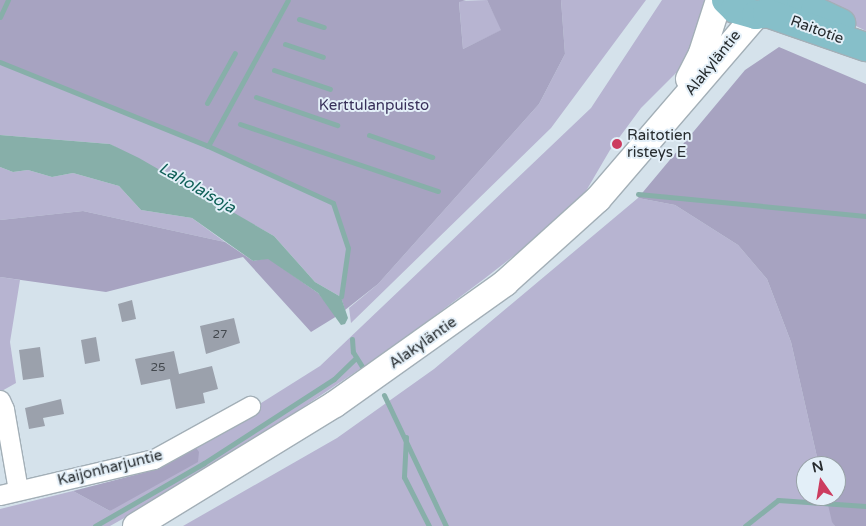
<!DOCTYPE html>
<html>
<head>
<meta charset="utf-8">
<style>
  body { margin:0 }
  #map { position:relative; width:866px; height:526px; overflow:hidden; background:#d5e2eb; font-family:"Varela Round",sans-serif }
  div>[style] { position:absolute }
  .green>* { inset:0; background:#b7b4d1 }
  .forest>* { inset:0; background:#a7a3c1 }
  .water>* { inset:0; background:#87afa9 }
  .stream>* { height:5px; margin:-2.5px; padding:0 2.5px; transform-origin:2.5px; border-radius:2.5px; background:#87afa9 }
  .building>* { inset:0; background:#9ba1ac }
  .roads { filter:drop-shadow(1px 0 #a3afb7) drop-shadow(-1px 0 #a3afb7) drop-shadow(0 1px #a3afb7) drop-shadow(0 -1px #a3afb7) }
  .street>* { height:19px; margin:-9.5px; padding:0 9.5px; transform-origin:9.5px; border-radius:9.5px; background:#fff }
  .secondary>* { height:26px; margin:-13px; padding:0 13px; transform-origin:13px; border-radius:13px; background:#fff }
  .primary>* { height:28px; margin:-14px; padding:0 14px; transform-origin:14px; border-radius:14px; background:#86bfc9 }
  .dots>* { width:14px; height:14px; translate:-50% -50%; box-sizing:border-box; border:2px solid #e3eff8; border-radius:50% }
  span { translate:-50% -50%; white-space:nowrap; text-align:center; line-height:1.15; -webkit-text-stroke:4px #e3eff8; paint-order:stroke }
  .number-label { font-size:12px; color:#43484e }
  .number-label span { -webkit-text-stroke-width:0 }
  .street-label { font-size:15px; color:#262b2e }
  .park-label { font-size:15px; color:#38305a }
  .poi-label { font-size:15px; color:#262b2e }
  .left { translate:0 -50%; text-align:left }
  .water-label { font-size:16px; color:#106058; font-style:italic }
  .north { position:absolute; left:796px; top:456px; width:50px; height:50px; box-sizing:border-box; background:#e3eff8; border:1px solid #97a1a7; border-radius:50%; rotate:347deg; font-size:14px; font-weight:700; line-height:20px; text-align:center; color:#262b2e }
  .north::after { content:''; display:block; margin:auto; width:18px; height:22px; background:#cc3c5f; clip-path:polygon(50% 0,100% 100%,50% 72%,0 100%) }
</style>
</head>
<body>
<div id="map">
  <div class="green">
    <i style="clip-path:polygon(487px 0,502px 30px,463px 49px,459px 1px)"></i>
    <i style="clip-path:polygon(561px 0,646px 0,551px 128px,351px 323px,349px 308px,378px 284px,539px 104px,565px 54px)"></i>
    <i style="clip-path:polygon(662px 0,707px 0,709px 17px,679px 70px,641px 108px,610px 150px,586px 191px,543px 233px,484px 279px,397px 344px,207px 472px,110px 526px,0 526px,0 509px,73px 491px,110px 511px,194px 445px,320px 366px,591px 108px)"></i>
    <i style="clip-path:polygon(815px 0,866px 0,866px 31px,832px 14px)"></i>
    <i style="clip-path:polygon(0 62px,208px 146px,333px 203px,348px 248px,341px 297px,315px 282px,274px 236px,110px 144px,0 135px)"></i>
    <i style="clip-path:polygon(0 167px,13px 172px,28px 170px,52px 177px,73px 173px,119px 186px,141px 210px,192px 218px,225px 242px,83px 211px,0 220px)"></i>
    <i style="clip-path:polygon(638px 198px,675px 205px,738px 245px,767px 279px,791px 342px,819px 466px,806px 466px,806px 496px,826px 496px,835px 526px,183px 526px,337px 438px,434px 369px)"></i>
    <i style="clip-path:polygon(0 277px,20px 280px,10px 342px,16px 383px,0 392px)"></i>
  </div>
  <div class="forest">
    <i style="clip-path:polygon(0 0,466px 0,459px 2px,463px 49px,501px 30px,487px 0,561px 0,565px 54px,539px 104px,378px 284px,345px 310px,341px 297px,348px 248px,333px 203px,208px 146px,0 62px)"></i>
    <i style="clip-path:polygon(779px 47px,866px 84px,866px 526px,835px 526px,832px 522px,826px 496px,836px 496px,836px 466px,819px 466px,791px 342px,767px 279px,738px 245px,675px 205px,638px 198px,745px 70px)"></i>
    <i style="clip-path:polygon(83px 211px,225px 242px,253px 261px,268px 258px,318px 293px,337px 316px,311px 332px,243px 257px,106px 292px,0 277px,0 220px)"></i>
    <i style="clip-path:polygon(194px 445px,199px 452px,198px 462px,110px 511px,73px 491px,158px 469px)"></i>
  </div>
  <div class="water">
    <i style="clip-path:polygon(0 135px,110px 144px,139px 158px,274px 236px,315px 282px,341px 297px,348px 318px,345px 324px,341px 325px,318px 293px,268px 259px,253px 261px,192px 218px,141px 210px,119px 186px,73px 173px,52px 177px,28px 170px,13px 172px,0 167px)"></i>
  </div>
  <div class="stream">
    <i style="left:0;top:17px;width:19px;rotate:-65deg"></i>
    <i style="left:299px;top:19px;width:26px;rotate:18deg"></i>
    <i style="left:285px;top:44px;width:40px;rotate:18.9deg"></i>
    <i style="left:0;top:62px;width:224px;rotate:22deg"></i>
    <i style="left:208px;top:146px;width:137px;rotate:24.5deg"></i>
    <i style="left:333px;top:203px;width:47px;rotate:71.6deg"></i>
    <i style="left:348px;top:248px;width:49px;rotate:98.1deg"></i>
    <i style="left:274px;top:70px;width:59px;rotate:18.7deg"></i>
    <i style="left:256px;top:97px;width:86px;rotate:19.1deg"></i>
    <i style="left:207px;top:103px;width:57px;rotate:-60.8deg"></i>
    <i style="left:240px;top:124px;width:209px;rotate:18.7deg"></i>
    <i style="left:369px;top:135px;width:67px;rotate:19.2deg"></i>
    <i style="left:208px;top:146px;width:166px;rotate:-61.3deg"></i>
    <i style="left:638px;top:194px;width:229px;rotate:5.5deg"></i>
    <i style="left:352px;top:339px;width:13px;rotate:86deg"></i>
    <i style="left:353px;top:352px;width:19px;rotate:58deg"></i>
    <i style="left:384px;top:395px;width:145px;rotate:64.7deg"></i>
    <i style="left:406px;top:437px;width:40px;rotate:92.9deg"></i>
    <i style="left:404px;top:477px;width:55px;rotate:63deg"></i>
    <i style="left:95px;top:526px;width:126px;rotate:-30deg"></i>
    <i style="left:204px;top:463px;width:155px;rotate:-32.9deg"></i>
    <i style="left:334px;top:379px;width:30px;rotate:-44deg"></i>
    <i style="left:745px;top:526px;width:42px;rotate:-38.2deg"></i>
    <i style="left:778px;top:500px;width:88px;rotate:3.9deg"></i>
  </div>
  <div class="building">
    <i style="clip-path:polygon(132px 300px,136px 319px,122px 322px,118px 304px)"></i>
    <i style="clip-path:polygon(234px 318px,240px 343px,206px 354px,200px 326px)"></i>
    <i style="clip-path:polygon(96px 337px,100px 361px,85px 364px,81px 340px)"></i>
    <i style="clip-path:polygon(40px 347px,44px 377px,23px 380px,19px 350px)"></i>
    <i style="clip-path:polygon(174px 351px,179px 374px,212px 366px,218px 389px,203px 393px,205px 403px,176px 409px,170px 379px,141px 385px,135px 359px)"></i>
    <i style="clip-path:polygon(61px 399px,64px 414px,43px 418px,45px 426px,29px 429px,25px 408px)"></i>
  </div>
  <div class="roads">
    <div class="street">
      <i style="left:0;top:400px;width:10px;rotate:66deg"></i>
      <i style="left:4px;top:409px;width:82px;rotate:80.2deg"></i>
      <i style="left:0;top:495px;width:158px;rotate:-13.2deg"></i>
      <i style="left:154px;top:459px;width:110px;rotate:-28.9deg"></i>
    </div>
    <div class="secondary">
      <i style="left:689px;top:79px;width:29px;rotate:-63deg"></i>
      <i style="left:702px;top:53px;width:56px;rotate:-72.2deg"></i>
      <i style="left:136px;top:526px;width:233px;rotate:-31.5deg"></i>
      <i style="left:335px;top:404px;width:209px;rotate:-35.4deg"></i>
      <i style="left:505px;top:283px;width:125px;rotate:-42.1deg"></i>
      <i style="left:598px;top:199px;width:243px;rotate:-49.3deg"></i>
    </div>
    <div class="primary">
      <i style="left:726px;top:0;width:13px;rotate:45deg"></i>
      <i style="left:735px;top:9px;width:22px;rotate:16deg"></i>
      <i style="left:756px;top:15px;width:11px;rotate:-10deg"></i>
      <i style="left:767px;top:13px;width:16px;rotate:-38deg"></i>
      <i style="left:801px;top:0;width:18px;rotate:38deg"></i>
      <i style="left:815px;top:11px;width:29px;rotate:25deg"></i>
      <i style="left:767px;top:13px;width:105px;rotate:19deg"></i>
    </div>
  </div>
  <div class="dots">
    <i style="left:617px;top:144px;background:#cc3c5f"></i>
  </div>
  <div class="number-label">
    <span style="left:220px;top:335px">27</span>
    <span style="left:158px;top:368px">25</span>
  </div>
  <div class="street-label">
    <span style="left:817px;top:30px;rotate:20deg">Raitotie</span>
    <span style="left:713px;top:63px;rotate:-51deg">Alakyläntie</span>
    <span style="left:423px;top:343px;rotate:-35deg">Alakyläntie</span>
    <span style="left:110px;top:468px;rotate:-14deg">Kaijonharjuntie</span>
  </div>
  <div class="park-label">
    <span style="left:374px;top:106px">Kerttulanpuisto</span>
  </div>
  <div class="poi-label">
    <span class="left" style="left:627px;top:144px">Raitotien<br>risteys E</span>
  </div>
  <div class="water-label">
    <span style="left:197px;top:188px;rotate:30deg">Laholaisoja</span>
  </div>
  <div class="north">N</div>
</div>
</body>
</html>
